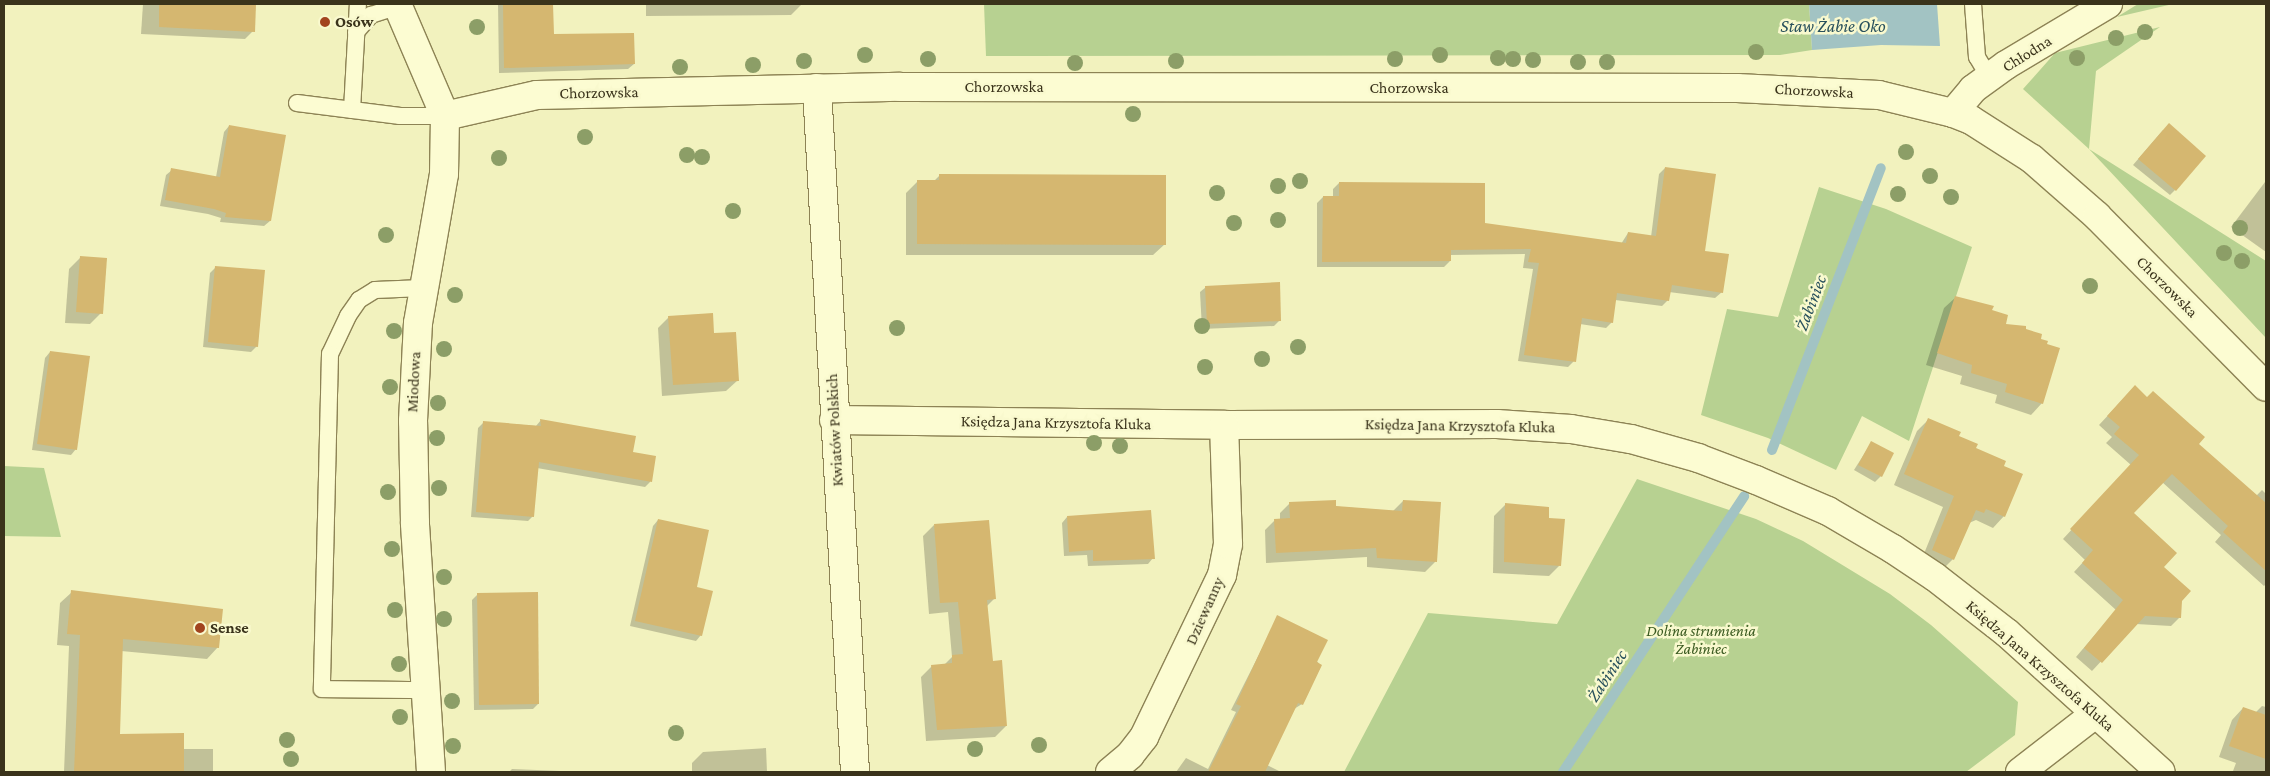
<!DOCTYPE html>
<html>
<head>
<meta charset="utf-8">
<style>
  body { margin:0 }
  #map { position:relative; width:2270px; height:776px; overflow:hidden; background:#f2f2be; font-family:"Crimson Pro",serif }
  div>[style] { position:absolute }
  .green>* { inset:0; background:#b7d191 }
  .water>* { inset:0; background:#a2c3c3 }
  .shadow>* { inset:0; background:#0003 }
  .stream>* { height:10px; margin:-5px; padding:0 5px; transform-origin:5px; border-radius:5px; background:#a2c3c3 }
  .building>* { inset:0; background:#d5b770 }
  .roads { filter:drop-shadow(1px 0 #8d8355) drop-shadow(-1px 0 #8d8355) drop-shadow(0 1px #8d8355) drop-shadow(0 -1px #8d8355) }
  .lane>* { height:16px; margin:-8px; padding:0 8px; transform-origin:8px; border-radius:8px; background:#fcfcd2 }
  .street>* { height:28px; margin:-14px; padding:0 14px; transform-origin:14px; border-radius:14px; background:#fcfcd2 }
  .secondary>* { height:28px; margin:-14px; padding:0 14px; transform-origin:14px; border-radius:14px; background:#fcfcd2 }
  .trees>* { width:16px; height:16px; margin:-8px; border-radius:50%; background:#8c9e67 }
  .dots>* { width:14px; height:14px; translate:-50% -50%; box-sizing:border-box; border:2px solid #f9f9ce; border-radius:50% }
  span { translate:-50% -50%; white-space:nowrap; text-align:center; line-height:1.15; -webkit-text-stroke:5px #f9f9ce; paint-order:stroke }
  .poi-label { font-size:16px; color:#3a331b; font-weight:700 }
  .left { translate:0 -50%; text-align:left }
  .street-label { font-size:16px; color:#3a331b }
  .park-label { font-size:16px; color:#39591f; font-style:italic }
  .water-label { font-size:18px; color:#28505c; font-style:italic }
  .frame { position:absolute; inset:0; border:5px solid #3a331b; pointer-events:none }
</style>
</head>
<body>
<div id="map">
  <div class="green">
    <i style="clip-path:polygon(984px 4px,1809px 4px,1812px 50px,1780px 55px,986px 56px)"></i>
    <i style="clip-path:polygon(2138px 4px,2173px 4px,2117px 17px)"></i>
    <i style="clip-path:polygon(2160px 27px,2096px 71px,2089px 149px,2266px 261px,2266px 338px,2089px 149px,2023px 89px,2055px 53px)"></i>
    <i style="clip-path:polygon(1819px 187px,1886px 209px,1972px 247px,1909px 441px,1862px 416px,1836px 470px,1768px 438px,1701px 415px,1727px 309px,1778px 317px)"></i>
    <i style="clip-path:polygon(4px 466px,44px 468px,61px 537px,4px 536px)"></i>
    <i style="clip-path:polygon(1637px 479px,1756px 519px,1803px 541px,1890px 594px,1931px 625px,2018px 702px,2015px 735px,1966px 772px,1344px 772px,1428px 613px,1557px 624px)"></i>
  </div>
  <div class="water">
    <i style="clip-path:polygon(1809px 4px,1937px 4px,1940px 46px,1881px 45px,1812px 50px)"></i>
  </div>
  <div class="shadow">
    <i style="clip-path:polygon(143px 4px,255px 4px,253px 31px,245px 39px,141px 34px)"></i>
    <i style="clip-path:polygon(498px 4px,552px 4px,553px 36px,634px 64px,628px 69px,499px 73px)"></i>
    <i style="clip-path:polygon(646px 4px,802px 4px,791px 15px,646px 16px)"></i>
    <i style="clip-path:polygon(229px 126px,270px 221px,264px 226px,220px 222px,221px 218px,208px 214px,160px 206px,166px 175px,172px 170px,216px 177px,224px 132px)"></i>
    <i style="clip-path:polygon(2163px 130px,2175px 190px,2170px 195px,2133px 165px)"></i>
    <i style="clip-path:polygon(1665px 168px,1722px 292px,1715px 298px,1669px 292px,1668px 300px,1662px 306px,1615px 300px,1612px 322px,1606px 328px,1580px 324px,1574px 361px,1568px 367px,1518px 361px,1533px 269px,1523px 268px,1525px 254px,1450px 255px,1450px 261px,1444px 267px,1317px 267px,1317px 203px,1323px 197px,1333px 197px,1333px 189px,1339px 183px,1484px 224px,1621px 244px,1628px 233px,1651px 237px,1659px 174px)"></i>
    <i style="clip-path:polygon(940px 175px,1165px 244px,1153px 255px,906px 255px,906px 193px,917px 182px,933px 182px)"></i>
    <i style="clip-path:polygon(2265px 182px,2266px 183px,2266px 252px,2231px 227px)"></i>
    <i style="clip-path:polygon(80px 258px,101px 313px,90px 324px,65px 323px,69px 269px)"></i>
    <i style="clip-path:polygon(216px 267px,257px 346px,251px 352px,203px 347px,210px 273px)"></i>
    <i style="clip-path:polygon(1206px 287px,1280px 320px,1274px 326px,1202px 329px,1200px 292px)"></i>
    <i style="clip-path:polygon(1956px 297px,1991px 311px,2004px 325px,2042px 403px,2031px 415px,1995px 403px,1997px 395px,1960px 384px,1962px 376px,1926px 365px,1944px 308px)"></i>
    <i style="clip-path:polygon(669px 317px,713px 335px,738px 380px,726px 391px,662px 396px,658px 328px)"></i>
    <i style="clip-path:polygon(50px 352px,76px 449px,71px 455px,32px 450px,45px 358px)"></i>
    <i style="clip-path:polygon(2126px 396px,2197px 444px,2256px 496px,2262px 490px,2266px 494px,2266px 584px,2264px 586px,2215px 542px,2221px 535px,2162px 482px,2132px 513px,2181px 600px,2180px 617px,2171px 626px,2136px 624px,2092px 671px,2076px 657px,2116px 610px,2074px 572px,2085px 560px,2063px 539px,2131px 465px,2106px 443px,2112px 437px,2099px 425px)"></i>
    <i style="clip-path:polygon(541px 420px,631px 453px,655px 457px,650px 482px,645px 487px,537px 468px,533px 516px,528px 521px,471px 517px,478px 428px,484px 422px,536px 426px)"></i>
    <i style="clip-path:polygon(1928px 420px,2003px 466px,2004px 516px,1993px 528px,1976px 520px,1969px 523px,1953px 559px,1942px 570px,1921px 561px,1943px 507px,1894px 485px,1917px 431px)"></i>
    <i style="clip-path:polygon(1871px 443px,1881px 476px,1875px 482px,1854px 470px)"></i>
    <i style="clip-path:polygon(1403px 501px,1440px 503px,1435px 562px,1425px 572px,1367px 567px,1367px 557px,1266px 563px,1265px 530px,1275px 520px,1280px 520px,1280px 513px,1290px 503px,1393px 511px)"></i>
    <i style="clip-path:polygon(1505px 505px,1548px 519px,1560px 565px,1549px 576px,1493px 573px,1494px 516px)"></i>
    <i style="clip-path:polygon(1067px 517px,1153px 558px,1148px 564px,1088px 566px,1087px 555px,1064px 556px,1062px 523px)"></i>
    <i style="clip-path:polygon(658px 520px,695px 588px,701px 635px,696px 641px,630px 626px,653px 526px)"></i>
    <i style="clip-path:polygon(934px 525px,994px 599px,986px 607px,992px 662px,1006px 726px,995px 737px,926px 741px,921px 677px,932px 666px,944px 665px,952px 657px,948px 612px,929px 614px,923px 536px)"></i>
    <i style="clip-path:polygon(72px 592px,218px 647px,207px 659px,121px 651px,119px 736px,183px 749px,213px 749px,213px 772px,64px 772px,69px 646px,57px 645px,60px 603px)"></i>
    <i style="clip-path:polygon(478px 594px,538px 704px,533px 709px,474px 710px,472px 600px)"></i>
    <i style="clip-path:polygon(1278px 617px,1321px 666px,1302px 704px,1294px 709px,1267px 765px,1281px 772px,1176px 772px,1186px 758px,1208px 769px,1236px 712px,1231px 710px)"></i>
    <i style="clip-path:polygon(2262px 706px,2266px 707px,2266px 772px,2233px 771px,2236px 763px,2219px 757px,2232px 720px,2243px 708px,2255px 713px)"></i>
    <i style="clip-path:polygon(766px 748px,767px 772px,692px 772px,692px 763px,703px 752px)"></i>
    <i style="clip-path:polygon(512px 769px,561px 771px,561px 772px,509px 772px)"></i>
  </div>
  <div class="stream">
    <i style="left:1772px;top:450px;width:302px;rotate:-68.9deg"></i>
    <i style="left:1563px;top:772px;width:330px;rotate:-56.7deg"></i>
  </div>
  <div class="building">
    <i style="clip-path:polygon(159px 4px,256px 4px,255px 32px,159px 27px)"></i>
    <i style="clip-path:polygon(503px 4px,553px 4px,554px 34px,634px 33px,635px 64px,504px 68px)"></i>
    <i style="clip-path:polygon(2169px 123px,2206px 156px,2176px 191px,2138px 159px)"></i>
    <i style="clip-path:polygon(229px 125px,286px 135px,271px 221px,225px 217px,226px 213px,214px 209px,165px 200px,171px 168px,220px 177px)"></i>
    <i style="clip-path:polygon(1665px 167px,1716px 174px,1705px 251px,1729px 254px,1723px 293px,1672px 285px,1669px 301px,1617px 293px,1613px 323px,1582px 318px,1576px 362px,1524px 355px,1539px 263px,1528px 262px,1531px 249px,1451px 250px,1451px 261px,1322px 262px,1323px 196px,1339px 196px,1339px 182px,1485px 183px,1485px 223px,1626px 243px,1628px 232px,1656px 236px)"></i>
    <i style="clip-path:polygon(939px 174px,1166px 175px,1166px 245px,917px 244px,917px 180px,939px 180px)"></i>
    <i style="clip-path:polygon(80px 256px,107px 258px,103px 314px,76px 312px)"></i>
    <i style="clip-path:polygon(215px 266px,265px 270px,258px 347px,208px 342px)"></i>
    <i style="clip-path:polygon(1280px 282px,1281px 321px,1207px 324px,1205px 286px)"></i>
    <i style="clip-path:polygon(1955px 296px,1994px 306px,1992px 310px,2008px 315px,2006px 324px,2026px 326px,2026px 329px,2042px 334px,2041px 339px,2048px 341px,2047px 344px,2060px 348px,2043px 404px,2005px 392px,2007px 384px,1971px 373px,1972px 365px,1937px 353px)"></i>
    <i style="clip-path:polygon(713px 313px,714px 333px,736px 332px,739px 381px,673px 385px,668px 316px)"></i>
    <i style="clip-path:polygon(50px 351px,90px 356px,77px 450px,37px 444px)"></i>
    <i style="clip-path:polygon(2135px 385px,2147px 397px,2153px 391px,2190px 424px,2205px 437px,2199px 444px,2266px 503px,2266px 571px,2223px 532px,2228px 526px,2172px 474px,2134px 513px,2177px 553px,2164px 567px,2191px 591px,2182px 601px,2181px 618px,2145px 616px,2102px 663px,2084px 648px,2123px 600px,2082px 563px,2093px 550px,2070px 529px,2139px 455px,2114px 434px,2120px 427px,2107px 416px)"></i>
    <i style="clip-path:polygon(1928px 418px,1961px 432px,1959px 436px,1978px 444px,1976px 448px,2006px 461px,2004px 466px,2023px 474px,2005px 517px,1986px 509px,1984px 513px,1976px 510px,1954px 560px,1932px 550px,1954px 496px,1904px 474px)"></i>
    <i style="clip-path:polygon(540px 419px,636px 436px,633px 452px,656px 456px,652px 482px,539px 462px,534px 517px,476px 512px,483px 421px,541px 426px)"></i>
    <i style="clip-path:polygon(1871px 441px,1894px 453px,1882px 477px,1858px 465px)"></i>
    <i style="clip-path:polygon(1336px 500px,1336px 506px,1402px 511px,1403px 500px,1441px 502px,1437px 562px,1377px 558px,1376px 548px,1276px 553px,1274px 519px,1290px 518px,1289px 502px)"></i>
    <i style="clip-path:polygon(1505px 503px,1549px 507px,1549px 518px,1565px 519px,1561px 566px,1504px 562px)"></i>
    <i style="clip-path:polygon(1151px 510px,1155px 559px,1093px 561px,1093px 550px,1069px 552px,1067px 516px)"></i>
    <i style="clip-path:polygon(658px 519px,709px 530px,697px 587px,713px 591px,702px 636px,635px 621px)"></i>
    <i style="clip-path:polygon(989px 520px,996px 599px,987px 600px,993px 661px,1002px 660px,1007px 726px,937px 730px,931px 665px,952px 663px,952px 655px,963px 654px,958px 602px,940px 603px,934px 524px)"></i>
    <i style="clip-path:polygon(71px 590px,223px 609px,219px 648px,123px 639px,120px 734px,184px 733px,184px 772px,74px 772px,80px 635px,67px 634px)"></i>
    <i style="clip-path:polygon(538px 592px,539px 704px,479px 705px,477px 593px)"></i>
    <i style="clip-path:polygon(1277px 615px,1328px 640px,1317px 662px,1322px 665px,1303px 705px,1298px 703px,1265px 772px,1208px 772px,1241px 706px,1236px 704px)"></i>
    <i style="clip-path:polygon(2243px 707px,2266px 715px,2266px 759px,2229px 746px)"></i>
  </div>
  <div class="roads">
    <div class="lane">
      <i style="left:1973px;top:4px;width:53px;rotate:85.7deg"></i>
      <i style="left:1977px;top:57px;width:23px;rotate:59deg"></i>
      <i style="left:356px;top:32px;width:23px;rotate:-49deg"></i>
      <i style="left:371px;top:15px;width:28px;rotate:-18deg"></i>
      <i style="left:297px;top:103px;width:104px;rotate:7.2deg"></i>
      <i style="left:400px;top:116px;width:45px"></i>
      <i style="left:352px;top:110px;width:106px;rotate:-86.8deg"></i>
      <i style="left:423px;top:288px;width:48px;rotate:177.6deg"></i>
      <i style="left:375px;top:290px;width:19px;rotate:148deg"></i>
      <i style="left:359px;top:300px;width:19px;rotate:125deg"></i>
      <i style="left:348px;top:316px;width:42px;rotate:115.3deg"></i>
      <i style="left:330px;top:354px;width:335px;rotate:91.4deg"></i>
      <i style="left:322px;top:689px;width:103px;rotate:0.6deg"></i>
    </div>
    <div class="street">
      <i style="left:397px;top:4px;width:122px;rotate:66.8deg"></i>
      <i style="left:817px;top:88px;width:685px;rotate:86.82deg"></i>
      <i style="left:1953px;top:113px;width:31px;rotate:-50deg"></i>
      <i style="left:1973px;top:89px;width:41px;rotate:-36deg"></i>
      <i style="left:2006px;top:65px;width:119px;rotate:-30.9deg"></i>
      <i style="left:834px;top:420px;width:390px;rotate:0.7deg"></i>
      <i style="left:1224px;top:425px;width:273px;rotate:-0.2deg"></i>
      <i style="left:1497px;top:424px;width:74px;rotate:3.9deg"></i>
      <i style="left:1571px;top:429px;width:61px;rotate:9.5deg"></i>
      <i style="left:1631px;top:439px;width:70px;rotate:15.8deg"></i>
      <i style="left:1698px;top:458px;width:62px;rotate:20.8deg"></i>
      <i style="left:1756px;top:480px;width:78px;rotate:23.3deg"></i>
      <i style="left:1828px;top:511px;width:75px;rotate:30.3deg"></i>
      <i style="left:1893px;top:549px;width:50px;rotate:33.7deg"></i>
      <i style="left:1935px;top:577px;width:91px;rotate:37.9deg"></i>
      <i style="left:2007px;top:633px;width:207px;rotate:42.1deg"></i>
      <i style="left:1110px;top:772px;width:26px;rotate:-40deg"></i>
      <i style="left:1130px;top:755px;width:23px;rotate:-52deg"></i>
      <i style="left:1144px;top:737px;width:180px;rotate:-64.3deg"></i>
      <i style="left:1222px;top:575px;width:32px;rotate:-79deg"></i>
      <i style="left:1228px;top:544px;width:119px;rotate:-91.9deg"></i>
      <i style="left:2020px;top:772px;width:95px;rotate:-37.7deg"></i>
    </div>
    <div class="secondary">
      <i style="left:431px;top:772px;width:250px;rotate:-93.7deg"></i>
      <i style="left:415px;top:523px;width:102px;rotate:-91.1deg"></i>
      <i style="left:413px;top:421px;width:98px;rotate:-87.1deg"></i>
      <i style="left:418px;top:323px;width:151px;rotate:-80.1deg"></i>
      <i style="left:444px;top:174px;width:58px;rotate:-89deg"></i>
      <i style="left:445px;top:116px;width:94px;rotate:-12.9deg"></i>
      <i style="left:537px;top:95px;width:363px;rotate:-1.3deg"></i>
      <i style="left:900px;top:87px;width:837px;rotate:0.07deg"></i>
      <i style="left:1737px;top:88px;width:142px;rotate:2.8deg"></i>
      <i style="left:1879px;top:95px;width:76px;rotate:13.7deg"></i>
      <i style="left:1953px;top:113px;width:19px;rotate:21deg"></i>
      <i style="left:1971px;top:120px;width:72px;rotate:32.6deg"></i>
      <i style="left:2032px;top:159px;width:86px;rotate:41.2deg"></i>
      <i style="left:2097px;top:216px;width:240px;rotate:45.3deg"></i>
    </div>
  </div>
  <div class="trees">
    <i style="left:477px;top:27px"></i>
    <i style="left:2145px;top:32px"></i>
    <i style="left:2116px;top:38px"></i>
    <i style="left:1756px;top:52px"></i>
    <i style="left:865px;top:55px"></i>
    <i style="left:1440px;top:55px"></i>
    <i style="left:1498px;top:58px"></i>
    <i style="left:2077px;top:58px"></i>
    <i style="left:928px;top:59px"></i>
    <i style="left:1395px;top:59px"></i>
    <i style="left:1513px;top:59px"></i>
    <i style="left:1533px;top:60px"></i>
    <i style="left:804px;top:61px"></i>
    <i style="left:1176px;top:61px"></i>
    <i style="left:1578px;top:62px"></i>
    <i style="left:1607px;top:62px"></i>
    <i style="left:1075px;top:63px"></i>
    <i style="left:753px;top:65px"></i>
    <i style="left:680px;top:67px"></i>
    <i style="left:1133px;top:114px"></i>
    <i style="left:585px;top:137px"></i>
    <i style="left:1906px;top:152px"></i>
    <i style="left:687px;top:155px"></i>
    <i style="left:702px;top:157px"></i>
    <i style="left:499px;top:158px"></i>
    <i style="left:1930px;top:176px"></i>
    <i style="left:1300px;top:181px"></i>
    <i style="left:1278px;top:186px"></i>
    <i style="left:1217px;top:193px"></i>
    <i style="left:1898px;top:194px"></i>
    <i style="left:1951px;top:197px"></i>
    <i style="left:733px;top:211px"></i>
    <i style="left:1278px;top:220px"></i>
    <i style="left:1234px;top:223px"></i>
    <i style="left:2240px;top:228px"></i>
    <i style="left:386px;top:235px"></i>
    <i style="left:2224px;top:253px"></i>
    <i style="left:2242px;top:261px"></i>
    <i style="left:2090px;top:286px"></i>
    <i style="left:455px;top:295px"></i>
    <i style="left:1202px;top:326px"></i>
    <i style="left:897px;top:328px"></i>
    <i style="left:394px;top:331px"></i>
    <i style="left:1298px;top:347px"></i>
    <i style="left:444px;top:349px"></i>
    <i style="left:1262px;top:359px"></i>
    <i style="left:1205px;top:367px"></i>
    <i style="left:390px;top:387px"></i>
    <i style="left:438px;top:403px"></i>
    <i style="left:437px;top:438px"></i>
    <i style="left:1094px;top:443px"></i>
    <i style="left:1120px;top:446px"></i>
    <i style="left:439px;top:488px"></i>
    <i style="left:388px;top:492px"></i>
    <i style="left:392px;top:549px"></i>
    <i style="left:444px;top:577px"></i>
    <i style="left:395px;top:610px"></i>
    <i style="left:444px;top:619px"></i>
    <i style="left:399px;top:664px"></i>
    <i style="left:452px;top:701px"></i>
    <i style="left:400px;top:717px"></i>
    <i style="left:676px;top:733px"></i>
    <i style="left:287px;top:740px"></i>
    <i style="left:1039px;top:745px"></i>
    <i style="left:453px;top:746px"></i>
    <i style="left:975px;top:749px"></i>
    <i style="left:291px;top:759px"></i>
  </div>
  <div class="dots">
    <i style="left:325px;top:22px;background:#a2441e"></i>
    <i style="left:200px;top:628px;background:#a2441e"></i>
  </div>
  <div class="poi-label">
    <span class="left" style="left:335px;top:22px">Osów</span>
    <span class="left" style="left:210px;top:628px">Sense</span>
  </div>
  <div class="street-label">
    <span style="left:2027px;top:54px;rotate:-32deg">Chłodna</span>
    <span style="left:1004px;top:87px">Chorzowska</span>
    <span style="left:1409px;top:88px">Chorzowska</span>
    <span style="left:1814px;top:91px;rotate:3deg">Chorzowska</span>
    <span style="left:599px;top:93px;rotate:-1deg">Chorzowska</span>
    <span style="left:2167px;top:287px;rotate:45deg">Chorzowska</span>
    <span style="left:414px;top:382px;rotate:-87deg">Miodowa</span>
    <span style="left:1056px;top:423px;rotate:1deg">Księdza Jana Krzysztofa Kluka</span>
    <span style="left:1460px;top:426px;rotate:1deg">Księdza Jana Krzysztofa Kluka</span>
    <span style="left:835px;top:430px;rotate:-93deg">Kwiatów Polskich</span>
    <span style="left:1205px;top:611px;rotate:-66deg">Dziewanny</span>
    <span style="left:2040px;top:666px;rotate:41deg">Księdza Jana Krzysztofa Kluka</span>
  </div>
  <div class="park-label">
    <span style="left:1701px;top:640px">Dolina strumienia<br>Żabiniec</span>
  </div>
  <div class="water-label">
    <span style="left:1833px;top:26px">Staw Żabie Oko</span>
    <span style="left:1811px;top:303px;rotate:-69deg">Żabiniec</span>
    <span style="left:1607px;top:676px;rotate:-57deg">Żabiniec</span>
  </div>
  <div class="frame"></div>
</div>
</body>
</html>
